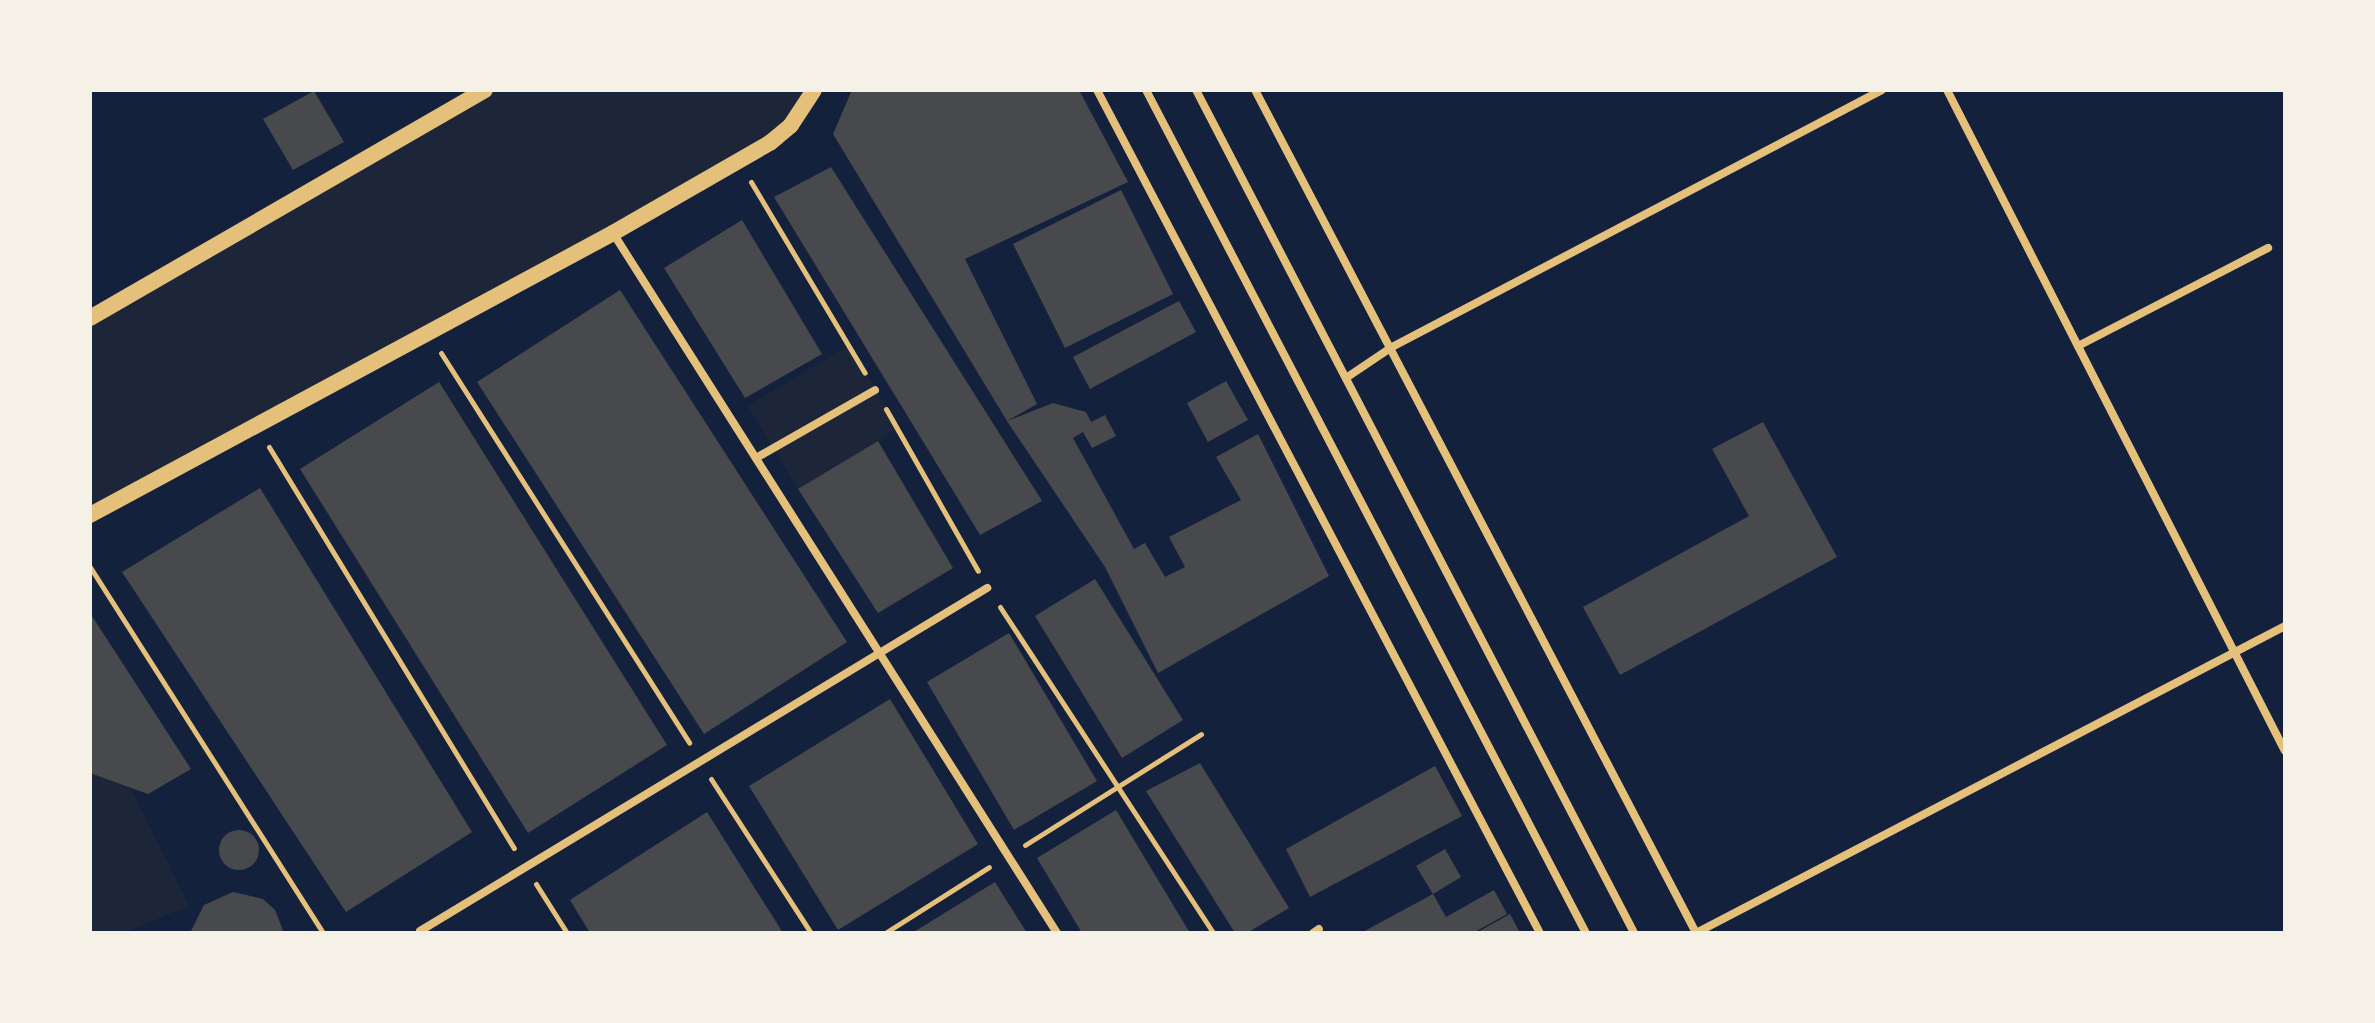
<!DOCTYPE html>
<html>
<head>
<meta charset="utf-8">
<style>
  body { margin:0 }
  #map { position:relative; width:2375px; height:1023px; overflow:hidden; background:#14213d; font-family:"Archivo Narrow",sans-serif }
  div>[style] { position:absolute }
  .green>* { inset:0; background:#1d2539 }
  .building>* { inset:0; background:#48494c }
  .round { border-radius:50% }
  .path>* { height:5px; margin:-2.5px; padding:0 2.5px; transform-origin:2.5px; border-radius:2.5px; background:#e5c07b }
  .minor>* { height:8px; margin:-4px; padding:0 4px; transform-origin:4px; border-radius:4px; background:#e5c07b }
  .secondary>* { height:16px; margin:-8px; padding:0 8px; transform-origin:8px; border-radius:8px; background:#e5c07b }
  span { translate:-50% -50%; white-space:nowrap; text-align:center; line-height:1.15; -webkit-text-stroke:7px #f6f1e7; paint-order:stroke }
  .frame { position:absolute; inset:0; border:92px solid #f6f1e7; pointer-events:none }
</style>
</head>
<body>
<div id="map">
  <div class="green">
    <i style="clip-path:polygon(490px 90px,814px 90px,791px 125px,90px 515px,90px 323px)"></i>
    <i style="clip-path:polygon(850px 345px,899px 428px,798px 489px,748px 406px)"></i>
    <i style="clip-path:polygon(90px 773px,130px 787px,189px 906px,122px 933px,90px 933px)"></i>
  </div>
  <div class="building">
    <i style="clip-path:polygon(852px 90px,1079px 90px,1128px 182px,965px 259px,1037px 404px,1007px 421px,1053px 403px,1086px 412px,1091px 422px,1105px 415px,1116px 436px,1092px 448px,1083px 432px,1073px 438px,1134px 549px,1145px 543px,1165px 577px,1185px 567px,1169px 537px,1241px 500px,1216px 457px,1258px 434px,1329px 576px,1158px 673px,1105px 567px,1007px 421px,833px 134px)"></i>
    <i style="clip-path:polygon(314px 91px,344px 142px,293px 170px,263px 119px)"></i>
    <i style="clip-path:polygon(831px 167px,1042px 501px,980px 535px,774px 197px)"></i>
    <i style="clip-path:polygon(1121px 190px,1173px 294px,1065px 348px,1013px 244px)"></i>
    <i style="clip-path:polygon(742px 220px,822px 354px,745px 398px,664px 268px)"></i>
    <i style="clip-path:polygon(620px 290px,847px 642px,704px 734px,477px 382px)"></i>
    <i style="clip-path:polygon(1179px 301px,1196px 332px,1090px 389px,1073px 357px)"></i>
    <i style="clip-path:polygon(1226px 381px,1248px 420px,1208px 442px,1187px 403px)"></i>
    <i style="clip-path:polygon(439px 382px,667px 745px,528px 833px,300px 469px)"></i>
    <i style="clip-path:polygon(1763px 422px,1837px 557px,1620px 675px,1583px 607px,1749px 516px,1712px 449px)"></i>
    <i style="clip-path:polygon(878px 441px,953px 568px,878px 613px,798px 489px)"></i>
    <i style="clip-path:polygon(260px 488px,472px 832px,346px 912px,122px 572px)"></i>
    <i style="clip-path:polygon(1095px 579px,1183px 720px,1122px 758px,1035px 616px)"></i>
    <i style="clip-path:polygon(90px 613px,191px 769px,148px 794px,90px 773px)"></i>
    <i style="clip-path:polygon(1009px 633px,1097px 781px,1014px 830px,927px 682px)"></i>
    <i style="clip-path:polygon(890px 699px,978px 844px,838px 930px,749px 786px)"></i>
    <i style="clip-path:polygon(1200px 763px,1289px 908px,1247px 933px,1235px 933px,1146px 791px)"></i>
    <i style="clip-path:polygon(1435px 766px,1462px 816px,1310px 897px,1286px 849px)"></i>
    <i style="clip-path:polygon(1116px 810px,1190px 933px,1082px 933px,1037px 858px)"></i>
    <i style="clip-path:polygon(707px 812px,783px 933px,590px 933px,570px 900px)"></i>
    <i class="round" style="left:219px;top:830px;width:40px;height:40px"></i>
    <i style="clip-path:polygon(1445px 849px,1461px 877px,1433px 894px,1416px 866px)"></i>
    <i style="clip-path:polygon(995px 882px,1027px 933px,912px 933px)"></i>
    <i style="clip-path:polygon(1494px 890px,1507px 914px,1473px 933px,1361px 933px,1433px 894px,1446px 917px)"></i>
    <i style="clip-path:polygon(233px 892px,263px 899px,275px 910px,284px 933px,190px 933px,204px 905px)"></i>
    <i style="clip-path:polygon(1510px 914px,1520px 933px,1476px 933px)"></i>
  </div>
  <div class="path">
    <i style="left:751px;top:182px;width:222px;rotate:59.2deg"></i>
    <i style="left:441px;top:353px;width:462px;rotate:57.5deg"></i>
    <i style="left:886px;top:409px;width:186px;rotate:60.4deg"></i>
    <i style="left:269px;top:447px;width:470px;rotate:58.6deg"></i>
    <i style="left:90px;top:567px;width:434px;rotate:57.5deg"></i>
    <i style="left:1000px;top:607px;width:389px;rotate:56.8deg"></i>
    <i style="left:711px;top:779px;width:184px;rotate:57deg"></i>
    <i style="left:1025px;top:845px;width:208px;rotate:-32.2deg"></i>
    <i style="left:536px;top:884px;width:58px;rotate:57.7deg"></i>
    <i style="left:885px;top:933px;width:123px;rotate:-32.4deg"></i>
  </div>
  <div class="minor">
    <i style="left:1097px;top:90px;width:952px;rotate:62.28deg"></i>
    <i style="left:1146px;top:90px;width:951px;rotate:62.44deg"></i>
    <i style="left:1196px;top:90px;width:950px;rotate:62.54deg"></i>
    <i style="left:1255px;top:90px;width:951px;rotate:62.38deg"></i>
    <i style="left:1947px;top:90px;width:742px;rotate:62.92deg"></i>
    <i style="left:613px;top:233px;width:829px;rotate:57.61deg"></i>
    <i style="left:2078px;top:346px;width:214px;rotate:-27.3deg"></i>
    <i style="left:1346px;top:378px;width:55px;rotate:-34deg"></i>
    <i style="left:1392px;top:347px;width:553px;rotate:-27.68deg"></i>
    <i style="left:756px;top:458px;width:137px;rotate:-29.7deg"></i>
    <i style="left:420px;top:931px;width:663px;rotate:-31.17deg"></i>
    <i style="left:1313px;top:933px;width:7px;rotate:-34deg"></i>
    <i style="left:1696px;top:933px;width:664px;rotate:-27.53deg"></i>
  </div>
  <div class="secondary">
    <i style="left:90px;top:318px;width:456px;rotate:-30deg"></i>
    <i style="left:90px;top:515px;width:594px;rotate:-28.33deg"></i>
    <i style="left:613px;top:233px;width:182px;rotate:-29.9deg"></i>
    <i style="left:771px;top:142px;width:26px;rotate:-40deg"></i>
    <i style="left:791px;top:125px;width:42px;rotate:-56.7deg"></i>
  </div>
  <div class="frame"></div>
</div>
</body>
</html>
